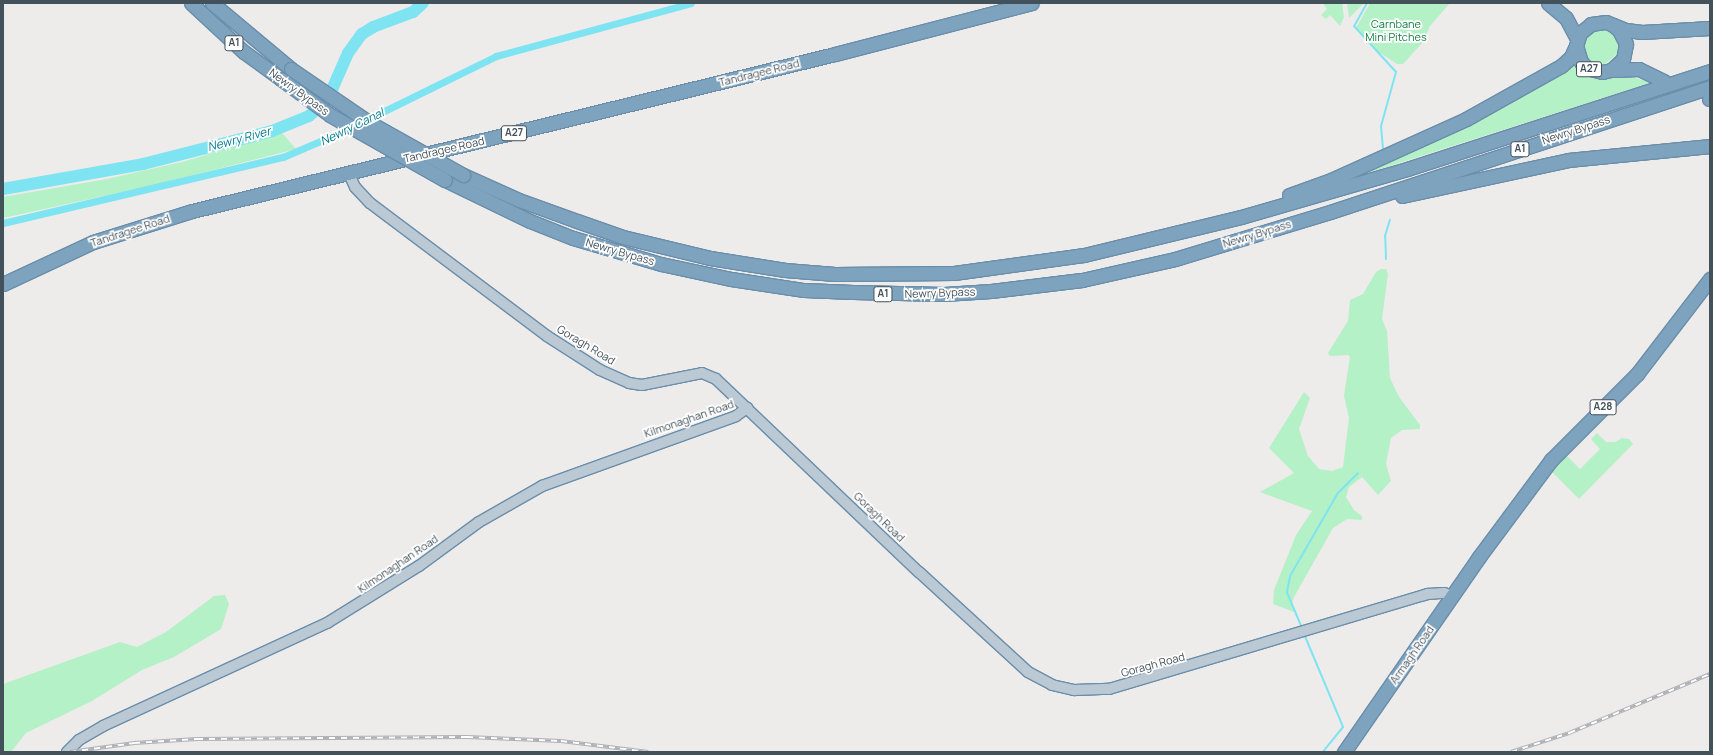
<!DOCTYPE html>
<html>
<head>
<meta charset="utf-8">
<style>
  body { margin:0 }
  #map { position:relative; width:1713px; height:755px; overflow:hidden; background:#eeebeb; font-family:Manrope,sans-serif }
  div>[style] { position:absolute }
  .green>* { inset:0; background:#b4f1c6 }
  .stream>* { height:2px; margin:-1px; padding:0 1px; transform-origin:1px; border-radius:1px; background:#7ee4f1 }
  .canal>* { height:7px; margin:-3.5px; padding:0 3.5px; transform-origin:3.5px; border-radius:3.5px; background:#7ee4f1 }
  .river>* { height:12px; margin:-6px; padding:0 6px; transform-origin:6px; border-radius:6px; background:#7ee4f1 }
  .roads { filter:drop-shadow(1px 0 #6a8eaa) drop-shadow(-1px 0 #6a8eaa) drop-shadow(0 1px #6a8eaa) drop-shadow(0 -1px #6a8eaa) }
  .secondary>* { height:10px; margin:-5px; padding:0 5px; transform-origin:5px; border-radius:5px; background:#bac9d4 }
  .highway>* { height:13px; margin:-6.5px; padding:0 6.5px; transform-origin:6.5px; border-radius:6.5px; background:#7ea3bf }
  .rail>* { height:3.5px; margin-top:-1.75px; transform-origin:0; background:repeating-linear-gradient(90deg,#fff 0 6px,#adb1b6 0 12px); box-sizing:border-box; border-block:1px solid #adb1b6 }
  .bridges { filter:drop-shadow(1px 0 #6a8eaa) drop-shadow(-1px 0 #6a8eaa) drop-shadow(0 1px #6a8eaa) drop-shadow(0 -1px #6a8eaa) }
  .highway-bridge>* { height:13px; margin:-6.5px; padding:0 6.5px; transform-origin:6.5px; border-radius:6.5px; background:#7ea3bf }
  span { translate:-50% -50%; white-space:nowrap; text-align:center; line-height:1.15; -webkit-text-stroke:3.5px #fff; paint-order:stroke }
  .shield-label span { padding:1px 3px; background:#fff; border:1px solid; border-radius:3px; -webkit-text-stroke-width:0 }
  .shield-label { font-size:10px; color:#43515a; font-weight:700 }
  .park-label { font-size:11px; color:#107e3d }
  .street-label { font-size:11px; color:#43515a }
  .water-label { font-size:12px; color:#057d8e; font-style:italic }
  .frame { position:absolute; inset:0; border:4px solid #43515a; pointer-events:none }
</style>
</head>
<body>
<div id="map">
  <div class="green">
    <i style="clip-path:polygon(1323px 3px,1342px 3px,1344px 17px,1340px 26px,1330px 15px,1326px 19px,1321px 15px,1327px 9px)"></i>
    <i style="clip-path:polygon(1347px 3px,1364px 3px,1349px 18px)"></i>
    <i style="clip-path:polygon(1370px 3px,1450px 3px,1430px 26px,1423px 42px,1403px 64px,1397px 64px,1376px 50px,1356px 28px)"></i>
    <i style="clip-path:polygon(1607px 26px,1620px 41px,1618px 53px,1604px 65px,1591px 63px,1585px 59px,1580px 40px,1583px 34px)"></i>
    <i style="clip-path:polygon(1569px 65px,1574px 65px,1588px 77px,1601px 79px,1622px 75px,1653px 82px,1327px 186px)"></i>
    <i style="clip-path:polygon(282px 133px,296px 149px,154px 185px,3px 218px,3px 197px,107px 179px,182px 162px)"></i>
    <i style="clip-path:polygon(1381px 269px,1386px 269px,1388px 274px,1382px 319px,1387px 331px,1390px 378px,1399px 397px,1420px 425px,1420px 429px,1402px 430px,1391px 438px,1386px 464px,1391px 481px,1378px 495px,1362px 477px,1349px 487px,1346px 497px,1354px 510px,1362px 516px,1362px 520px,1347px 519px,1333px 528px,1294px 597px,1292px 603px,1297px 613px,1273px 604px,1274px 590px,1296px 535px,1312px 511px,1260px 492px,1294px 473px,1269px 448px,1304px 392px,1310px 398px,1299px 429px,1308px 456px,1319px 469px,1332px 471px,1343px 467px,1349px 418px,1344px 396px,1350px 357px,1348px 355px,1330px 356px,1328px 353px,1348px 321px,1350px 300px,1363px 294px,1376px 272px)"></i>
    <i style="clip-path:polygon(1597px 433px,1606px 442px,1615px 442px,1622px 438px,1629px 439px,1633px 444px,1579px 499px,1550px 470px,1566px 455px,1580px 469px,1600px 449px,1591px 439px)"></i>
    <i style="clip-path:polygon(225px 595px,229px 604px,221px 629px,174px 657px,142px 670px,92px 701px,26px 733px,11px 752px,3px 752px,3px 684px,120px 642px,137px 647px,166px 632px,214px 596px)"></i>
  </div>
  <div class="stream">
    <i style="left:1367px;top:3px;width:26px;rotate:119deg"></i>
    <i style="left:1354px;top:26px;width:62px;rotate:47.6deg"></i>
    <i style="left:1396px;top:72px;width:56px;rotate:105.5deg"></i>
    <i style="left:1381px;top:126px;width:24px;rotate:85deg"></i>
    <i style="left:1386px;top:259px;width:23px;rotate:-92deg"></i>
    <i style="left:1385px;top:236px;width:17px;rotate:-73deg"></i>
    <i style="left:1302px;top:628px;width:39px;rotate:-113deg"></i>
    <i style="left:1287px;top:592px;width:16px;rotate:-79deg"></i>
    <i style="left:1290px;top:576px;width:96px;rotate:-60deg"></i>
    <i style="left:1338px;top:493px;width:28px;rotate:-45deg"></i>
    <i style="left:1304px;top:634px;width:101px;rotate:67.2deg"></i>
    <i style="left:1343px;top:727px;width:32px;rotate:129deg"></i>
  </div>
  <div class="canal">
    <i style="left:364px;top:121px;width:147px;rotate:-26.2deg"></i>
    <i style="left:496px;top:56px;width:202px;rotate:-15.2deg"></i>
    <i style="left:3px;top:223px;width:288px;rotate:-13.3deg"></i>
    <i style="left:283px;top:157px;width:76px;rotate:-23.2deg"></i>
  </div>
  <div class="river">
    <i style="left:3px;top:189px;width:142px;rotate:-10.1deg"></i>
    <i style="left:143px;top:164px;width:133px;rotate:-14.3deg"></i>
    <i style="left:272px;top:131px;width:40px;rotate:-22deg"></i>
    <i style="left:309px;top:116px;width:17px;rotate:-40deg"></i>
    <i style="left:322px;top:105px;width:14px;rotate:-54deg"></i>
    <i style="left:330px;top:94px;width:45px;rotate:-66.3deg"></i>
    <i style="left:348px;top:53px;width:24px;rotate:-54deg"></i>
    <i style="left:362px;top:34px;width:13px;rotate:-32deg"></i>
    <i style="left:373px;top:27px;width:43px;rotate:-20.6deg"></i>
    <i style="left:413px;top:12px;width:13px;rotate:-42deg"></i>
  </div>
  <div class="roads">
    <div class="secondary">
      <i style="left:348px;top:172px;width:17px;rotate:65deg"></i>
      <i style="left:355px;top:187px;width:22px;rotate:47deg"></i>
      <i style="left:370px;top:203px;width:221px;rotate:36.9deg"></i>
      <i style="left:547px;top:336px;width:63px;rotate:32.7deg"></i>
      <i style="left:600px;top:370px;width:32px;rotate:24deg"></i>
      <i style="left:629px;top:383px;width:13px;rotate:9deg"></i>
      <i style="left:642px;top:385px;width:61px;rotate:-11.3deg"></i>
      <i style="left:702px;top:373px;width:15px;rotate:23deg"></i>
      <i style="left:716px;top:379px;width:280px;rotate:43.6deg"></i>
      <i style="left:919px;top:572px;width:148px;rotate:42.5deg"></i>
      <i style="left:1028px;top:672px;width:27px;rotate:28deg"></i>
      <i style="left:1052px;top:685px;width:23px;rotate:13deg"></i>
      <i style="left:1074px;top:690px;width:35px;rotate:-2deg"></i>
      <i style="left:1109px;top:689px;width:333px;rotate:-16.6deg"></i>
      <i style="left:1428px;top:594px;width:16px;rotate:-4deg"></i>
      <i style="left:1444px;top:593px;width:9px;rotate:18deg"></i>
      <i style="left:67px;top:752px;width:17px;rotate:-45deg"></i>
      <i style="left:79px;top:740px;width:28px;rotate:-30deg"></i>
      <i style="left:103px;top:726px;width:247px;rotate:-24.7deg"></i>
      <i style="left:327px;top:623px;width:108px;rotate:-31.8deg"></i>
      <i style="left:419px;top:566px;width:74px;rotate:-36.3deg"></i>
      <i style="left:479px;top:522px;width:73px;rotate:-29.7deg"></i>
      <i style="left:542px;top:486px;width:206px;rotate:-19.8deg"></i>
      <i style="left:736px;top:416px;width:14px;rotate:-36deg"></i>
    </div>
    <div class="highway">
      <i style="left:191px;top:3px;width:72px;rotate:42.8deg"></i>
      <i style="left:244px;top:52px;width:46px;rotate:36.1deg"></i>
      <i style="left:212px;top:3px;width:103px;rotate:39.9deg"></i>
      <i style="left:1548px;top:3px;width:23px;rotate:40deg"></i>
      <i style="left:1566px;top:18px;width:24px;rotate:62deg"></i>
      <i style="left:1613px;top:25px;width:8px;rotate:40deg"></i>
      <i style="left:1619px;top:30px;width:16px;rotate:63deg"></i>
      <i style="left:1626px;top:44px;width:15px;rotate:101deg"></i>
      <i style="left:1623px;top:59px;width:16px;rotate:137deg"></i>
      <i style="left:1611px;top:70px;width:9px;rotate:167deg"></i>
      <i style="left:1602px;top:72px;width:16px;rotate:-165deg"></i>
      <i style="left:1587px;top:68px;width:8px;rotate:-135deg"></i>
      <i style="left:1581px;top:62px;width:17px;rotate:-107deg"></i>
      <i style="left:1576px;top:46px;width:14px;rotate:-73deg"></i>
      <i style="left:1580px;top:33px;width:14px;rotate:-39deg"></i>
      <i style="left:1591px;top:24px;width:15px;rotate:-8deg"></i>
      <i style="left:1606px;top:22px;width:22px;rotate:22deg"></i>
      <i style="left:1626px;top:30px;width:16px;rotate:7deg"></i>
      <i style="left:1642px;top:32px;width:68px;rotate:-3.4deg"></i>
      <i style="left:1611px;top:70px;width:28px;rotate:-2deg"></i>
      <i style="left:1639px;top:69px;width:28px;rotate:26deg"></i>
      <i style="left:1709px;top:99px;width:1px"></i>
      <i style="left:463px;top:175px;width:61px;rotate:24.1deg"></i>
      <i style="left:519px;top:200px;width:62px;rotate:19.9deg"></i>
      <i style="left:577px;top:221px;width:49px;rotate:19.2deg"></i>
      <i style="left:623px;top:237px;width:89px;rotate:13.6deg"></i>
      <i style="left:710px;top:258px;width:76px;rotate:9.1deg"></i>
      <i style="left:785px;top:270px;width:50px;rotate:4.6deg"></i>
      <i style="left:835px;top:274px;width:119px;rotate:-0.5deg"></i>
      <i style="left:954px;top:273px;width:131px;rotate:-7.9deg"></i>
      <i style="left:1084px;top:255px;width:162px;rotate:-13.6deg"></i>
      <i style="left:1241px;top:217px;width:173px;rotate:-16.1deg"></i>
      <i style="left:1407px;top:169px;width:318px;rotate:-17.9deg"></i>
      <i style="left:445px;top:180px;width:94px;rotate:25.8deg"></i>
      <i style="left:530px;top:221px;width:46px;rotate:21.6deg"></i>
      <i style="left:573px;top:238px;width:92px;rotate:16.5deg"></i>
      <i style="left:661px;top:264px;width:72px;rotate:12.1deg"></i>
      <i style="left:731px;top:279px;width:74px;rotate:8.6deg"></i>
      <i style="left:804px;top:290px;width:49px;rotate:2.3deg"></i>
      <i style="left:853px;top:292px;width:91px;rotate:1.3deg"></i>
      <i style="left:944px;top:294px;width:47px;rotate:-3.7deg"></i>
      <i style="left:991px;top:291px;width:92px;rotate:-6.9deg"></i>
      <i style="left:1082px;top:280px;width:95px;rotate:-12.7deg"></i>
      <i style="left:1175px;top:259px;width:162px;rotate:-16.9deg"></i>
      <i style="left:1330px;top:212px;width:400px;rotate:-18.2deg"></i>
      <i style="left:1289px;top:195px;width:45px;rotate:-19.7deg"></i>
      <i style="left:1331px;top:180px;width:148px;rotate:-24.3deg"></i>
      <i style="left:1466px;top:119px;width:109px;rotate:-29.2deg"></i>
      <i style="left:1561px;top:66px;width:13px;rotate:-42deg"></i>
      <i style="left:1571px;top:57px;width:12px;rotate:-66deg"></i>
      <i style="left:1402px;top:196px;width:170px;rotate:-12.2deg"></i>
      <i style="left:1568px;top:160px;width:143px;rotate:-5.6deg"></i>
      <i style="left:3px;top:284px;width:99px;rotate:-25deg"></i>
      <i style="left:93px;top:242px;width:104px;rotate:-17.4deg"></i>
      <i style="left:192px;top:211px;width:662px;rotate:-13.72deg"></i>
      <i style="left:835px;top:54px;width:203px;rotate:-14.5deg"></i>
      <i style="left:1344px;top:752px;width:237px;rotate:-55.3deg"></i>
      <i style="left:1479px;top:557px;width:121px;rotate:-53.4deg"></i>
      <i style="left:1551px;top:460px;width:122px;rotate:-45deg"></i>
      <i style="left:1637px;top:374px;width:120px;rotate:-52.5deg"></i>
    </div>
  </div>
  <div class="rail">
    <i style="left:70px;top:752px;width:65px;rotate:-8deg"></i>
    <i style="left:134px;top:743px;width:63px;rotate:-3.6deg"></i>
    <i style="left:197px;top:739px;width:270px;rotate:-0.4deg"></i>
    <i style="left:467px;top:737px;width:94px;rotate:2.4deg"></i>
    <i style="left:561px;top:741px;width:88px;rotate:7.2deg"></i>
    <i style="left:1511px;top:752px;width:61px;rotate:-18.1deg"></i>
    <i style="left:1569px;top:733px;width:153px;rotate:-22.7deg"></i>
  </div>
  <div class="bridges">
    <div class="highway-bridge">
      <i style="left:291px;top:69px;width:96px;rotate:34.4deg"></i>
      <i style="left:370px;top:123px;width:107px;rotate:29.2deg"></i>
      <i style="left:281px;top:79px;width:61px;rotate:36.3deg"></i>
      <i style="left:330px;top:115px;width:132px;rotate:29.5deg"></i>
    </div>
  </div>
  <div class="shield-label">
    <span style="left:234px;top:43px">A1</span>
    <span style="left:1589px;top:69px">A27</span>
    <span style="left:514px;top:133px">A27</span>
    <span style="left:1520px;top:149px">A1</span>
    <span style="left:883px;top:294px">A1</span>
    <span style="left:1603px;top:407px">A28</span>
  </div>
  <div class="park-label">
    <span style="left:1396px;top:31px">Carnbane<br>Mini Pitches</span>
  </div>
  <div class="street-label">
    <span style="left:759px;top:73px;rotate:-14deg">Tandragee Road</span>
    <span style="left:299px;top:92px;rotate:36deg">Newry Bypass</span>
    <span style="left:1576px;top:130px;rotate:-18deg">Newry Bypass</span>
    <span style="left:444px;top:150px;rotate:-13deg">Tandragee Road</span>
    <span style="left:130px;top:231px;rotate:-18deg">Tandragee Road</span>
    <span style="left:1257px;top:234px;rotate:-17deg">Newry Bypass</span>
    <span style="left:620px;top:252px;rotate:16deg">Newry Bypass</span>
    <span style="left:940px;top:293px;rotate:-2deg">Newry Bypass</span>
    <span style="left:586px;top:345px;rotate:31deg">Goragh Road</span>
    <span style="left:689px;top:419px;rotate:-19deg">Kilmonaghan Road</span>
    <span style="left:879px;top:517px;rotate:44deg">Goragh Road</span>
    <span style="left:398px;top:564px;rotate:-34deg">Kilmonaghan Road</span>
    <span style="left:1412px;top:655px;rotate:-55deg">Armagh Road</span>
    <span style="left:1153px;top:665px;rotate:-15deg">Goragh Road</span>
  </div>
  <div class="water-label">
    <span style="left:352px;top:127px;rotate:-26deg">Newry Canal</span>
    <span style="left:239px;top:139px;rotate:-15deg">Newry River</span>
  </div>
  <div class="frame"></div>
</div>
</body>
</html>
